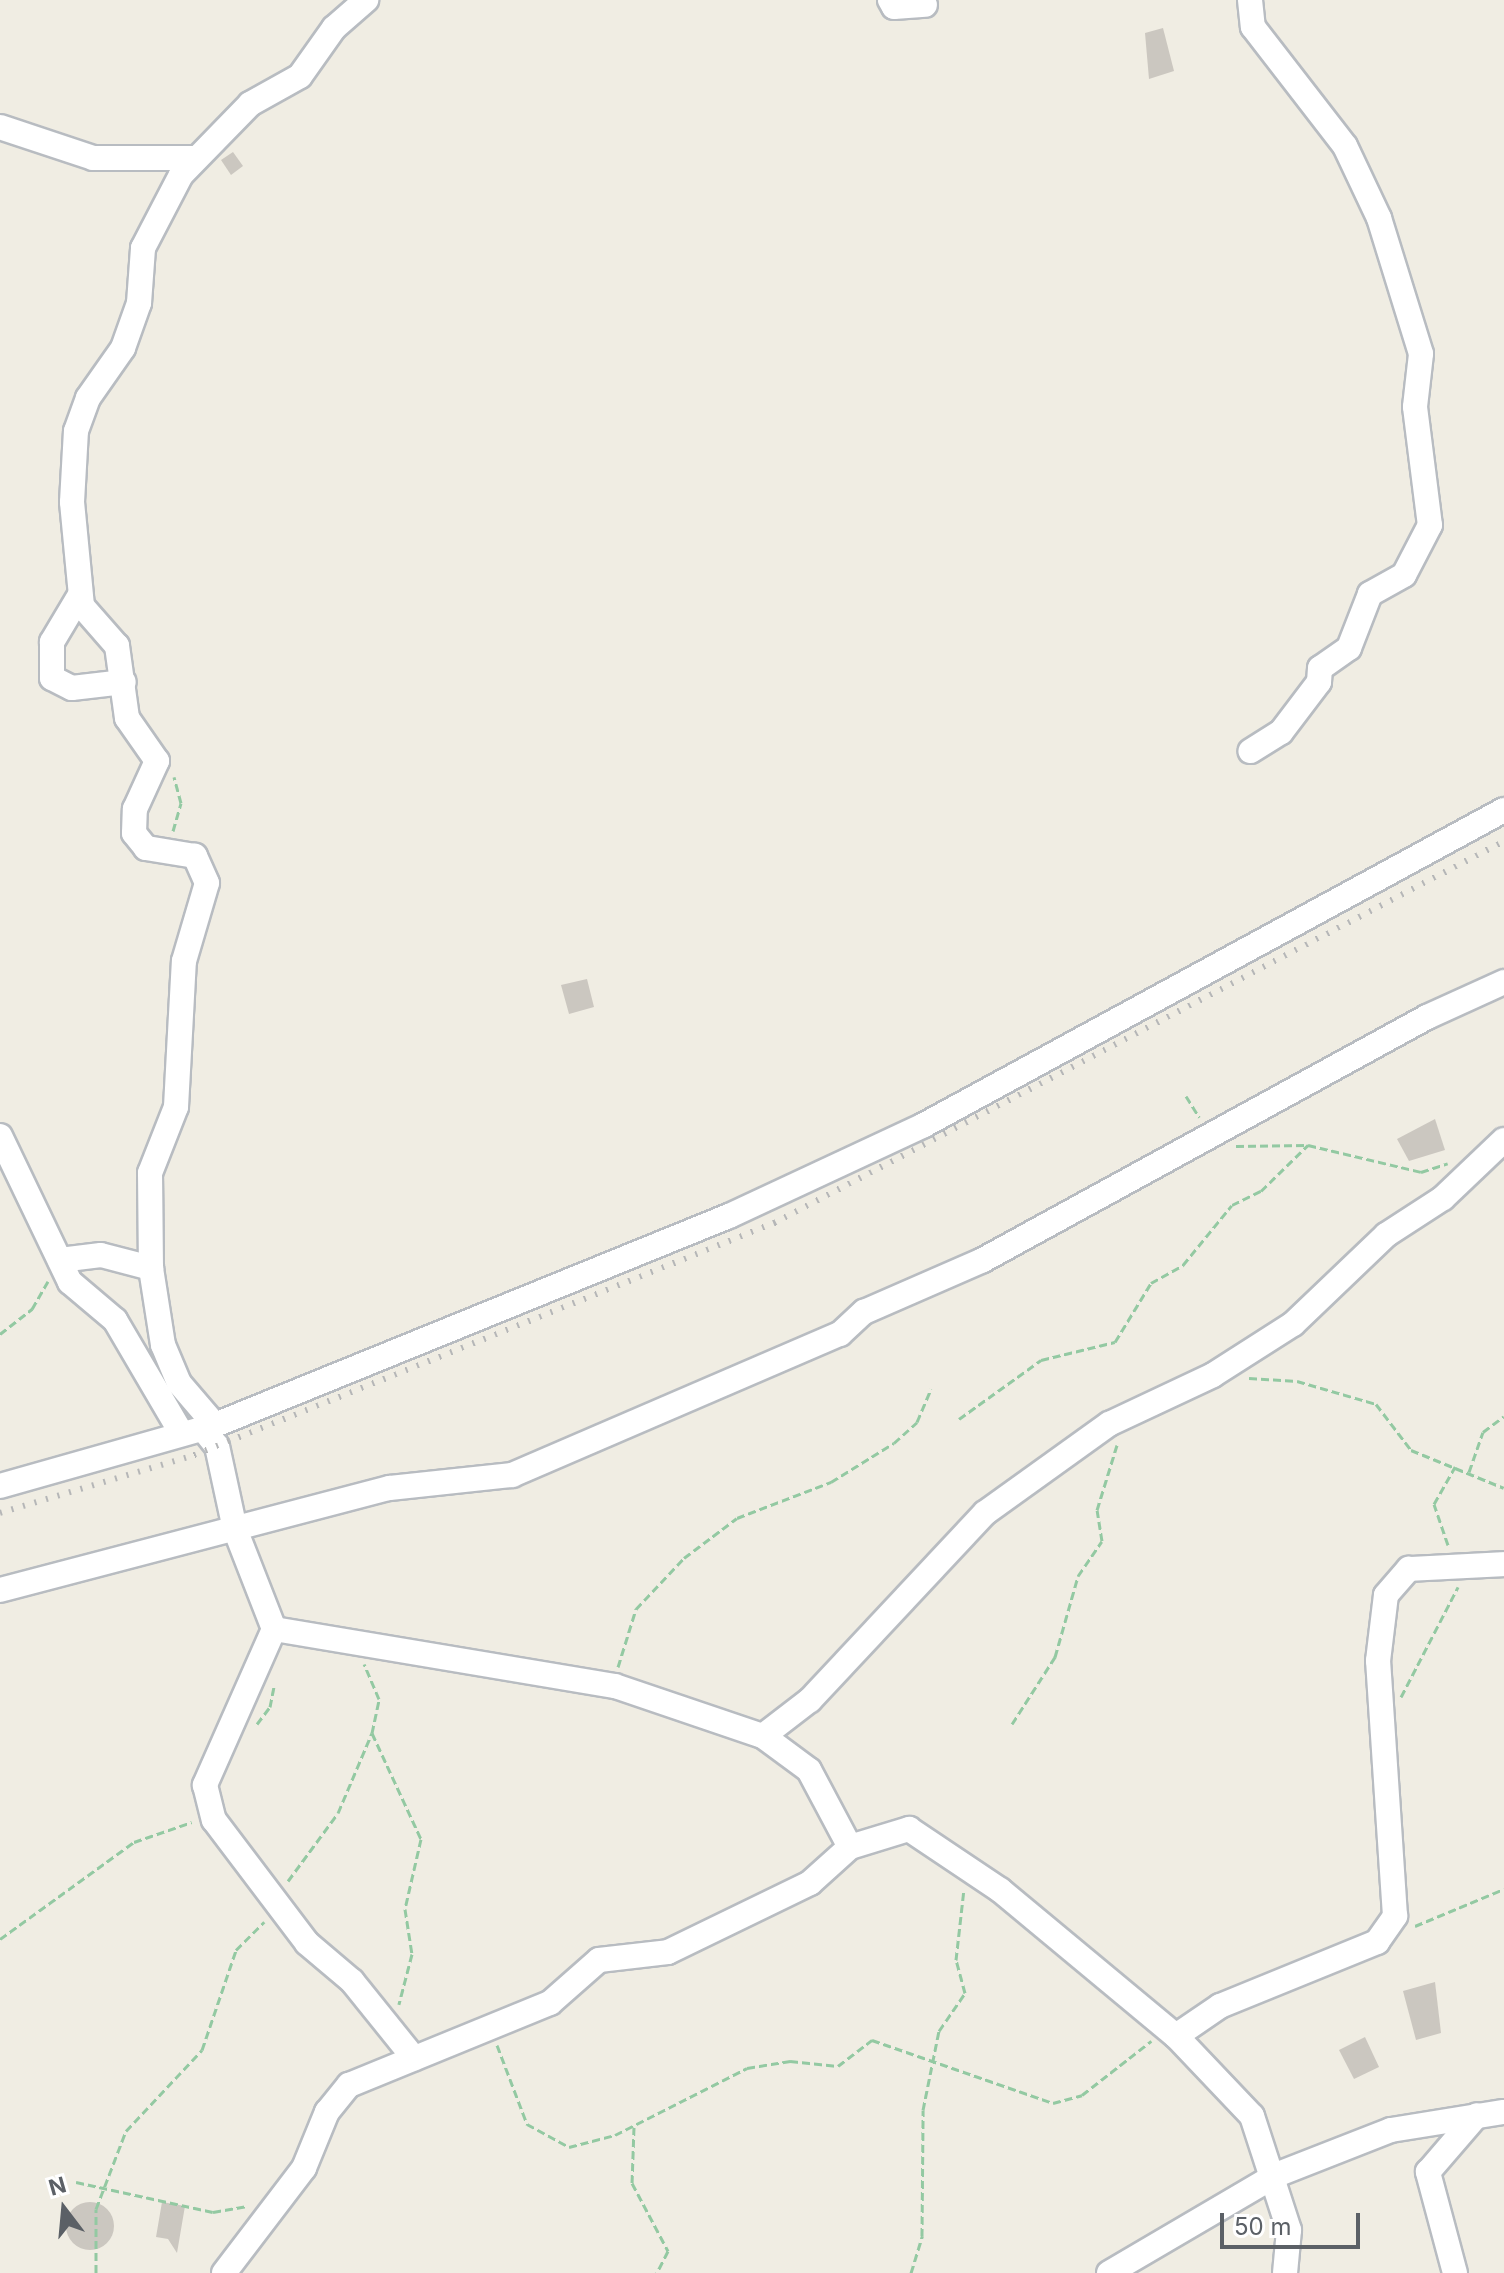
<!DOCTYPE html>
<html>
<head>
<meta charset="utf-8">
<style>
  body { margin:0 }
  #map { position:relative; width:1504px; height:2273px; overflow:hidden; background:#f0ede3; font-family:Inter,sans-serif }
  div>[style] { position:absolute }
  .building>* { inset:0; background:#cbc7c0 }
  .round { border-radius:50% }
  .path>* { height:3px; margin-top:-1.5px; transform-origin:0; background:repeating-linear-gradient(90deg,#93c9a2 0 8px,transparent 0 12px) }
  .roads { filter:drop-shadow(2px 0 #b8bcc1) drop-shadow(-2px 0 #b8bcc1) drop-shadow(0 2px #b8bcc1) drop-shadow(0 -2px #b8bcc1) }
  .minor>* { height:24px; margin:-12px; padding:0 12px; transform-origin:12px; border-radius:12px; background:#fff }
  .rail>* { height:6px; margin-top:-3px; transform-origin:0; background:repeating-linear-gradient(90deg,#b5b6b7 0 2px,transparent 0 12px) }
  span { translate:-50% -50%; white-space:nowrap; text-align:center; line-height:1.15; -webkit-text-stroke:7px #fff; paint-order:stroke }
  .north { position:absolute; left:24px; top:2169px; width:80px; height:80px; -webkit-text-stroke:6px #fff; paint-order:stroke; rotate:344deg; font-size:22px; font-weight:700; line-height:32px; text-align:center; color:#5b6066 }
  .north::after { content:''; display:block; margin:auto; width:28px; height:36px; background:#5b6066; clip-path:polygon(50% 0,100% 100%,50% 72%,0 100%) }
  .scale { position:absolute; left:1220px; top:2213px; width:140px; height:36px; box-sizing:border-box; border:4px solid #5b6066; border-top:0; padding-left:10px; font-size:24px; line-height:28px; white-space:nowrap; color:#5b6066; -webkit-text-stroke:6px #fff; paint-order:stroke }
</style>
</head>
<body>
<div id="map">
  <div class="building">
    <i style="clip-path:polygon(1163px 28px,1174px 71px,1149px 79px,1145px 33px)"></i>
    <i style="clip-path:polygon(233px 152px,243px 166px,231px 175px,221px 160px)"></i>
    <i style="clip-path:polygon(587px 979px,594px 1007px,569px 1014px,561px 985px)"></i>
    <i style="clip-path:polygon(1435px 1119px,1445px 1150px,1409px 1161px,1397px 1139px)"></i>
    <i style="clip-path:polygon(1435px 1982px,1441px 2033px,1416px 2040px,1403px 1991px)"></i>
    <i style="clip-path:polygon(1365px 2037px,1379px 2067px,1354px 2079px,1339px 2050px)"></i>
    <i style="clip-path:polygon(162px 2202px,185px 2206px,177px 2253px,168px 2239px,156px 2237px)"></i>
    <i class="round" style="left:66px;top:2202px;width:48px;height:48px"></i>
  </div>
  <div class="path">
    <i style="left:173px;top:831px;width:29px;rotate:-74deg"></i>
    <i style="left:181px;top:803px;width:27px;rotate:-105deg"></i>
    <i style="left:1186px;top:1096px;width:25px;rotate:58deg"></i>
    <i style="left:1236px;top:1146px;width:72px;rotate:-0.8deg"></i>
    <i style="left:1308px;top:1145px;width:116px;rotate:13.4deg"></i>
    <i style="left:1421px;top:1172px;width:28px;rotate:-18deg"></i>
    <i style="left:0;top:1334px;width:41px;rotate:-38deg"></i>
    <i style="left:32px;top:1309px;width:32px;rotate:-60deg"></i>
    <i style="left:1249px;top:1378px;width:48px;rotate:3.6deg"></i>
    <i style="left:1297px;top:1381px;width:82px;rotate:16.2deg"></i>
    <i style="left:1376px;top:1404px;width:58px;rotate:52.7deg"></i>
    <i style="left:1411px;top:1450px;width:100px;rotate:22.2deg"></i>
    <i style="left:959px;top:1419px;width:101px;rotate:-35.7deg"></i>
    <i style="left:1041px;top:1360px;width:76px;rotate:-13.7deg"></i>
    <i style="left:1115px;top:1342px;width:69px;rotate:-58.6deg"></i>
    <i style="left:1151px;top:1283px;width:37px;rotate:-29deg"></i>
    <i style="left:1183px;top:1265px;width:77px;rotate:-50.8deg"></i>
    <i style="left:1232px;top:1205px;width:32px;rotate:-26deg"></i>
    <i style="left:1261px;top:1191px;width:66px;rotate:-44.4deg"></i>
    <i style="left:1469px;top:1472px;width:42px;rotate:-70.7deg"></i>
    <i style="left:1483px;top:1432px;width:26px;rotate:-37deg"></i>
    <i style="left:1448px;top:1545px;width:43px;rotate:-108.9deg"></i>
    <i style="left:1434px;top:1504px;width:43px;rotate:-60.4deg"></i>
    <i style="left:618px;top:1667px;width:61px;rotate:-72.8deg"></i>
    <i style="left:636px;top:1609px;width:70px;rotate:-46.7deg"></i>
    <i style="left:684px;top:1558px;width:66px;rotate:-37deg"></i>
    <i style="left:737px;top:1518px;width:101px;rotate:-21deg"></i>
    <i style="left:831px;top:1482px;width:74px;rotate:-31.8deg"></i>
    <i style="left:894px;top:1443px;width:31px;rotate:-42deg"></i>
    <i style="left:917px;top:1422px;width:36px;rotate:-67deg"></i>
    <i style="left:1401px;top:1697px;width:124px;rotate:-62.6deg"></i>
    <i style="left:257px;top:1724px;width:21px;rotate:-53deg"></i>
    <i style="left:270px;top:1707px;width:21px;rotate:-79deg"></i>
    <i style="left:1012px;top:1724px;width:80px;rotate:-57.3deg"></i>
    <i style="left:1055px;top:1657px;width:84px;rotate:-74.1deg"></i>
    <i style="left:1078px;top:1576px;width:42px;rotate:-55.6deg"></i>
    <i style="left:1102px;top:1541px;width:31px;rotate:-99deg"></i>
    <i style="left:1097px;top:1510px;width:68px;rotate:-72.9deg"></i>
    <i style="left:372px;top:1733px;width:117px;rotate:65.2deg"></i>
    <i style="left:421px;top:1839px;width:72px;rotate:102.9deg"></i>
    <i style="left:405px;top:1909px;width:46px;rotate:81.2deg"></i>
    <i style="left:412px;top:1954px;width:52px;rotate:104.6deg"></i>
    <i style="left:288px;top:1881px;width:84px;rotate:-53.7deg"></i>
    <i style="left:338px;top:1813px;width:87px;rotate:-67deg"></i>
    <i style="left:372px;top:1733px;width:35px;rotate:-78deg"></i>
    <i style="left:379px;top:1699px;width:38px;rotate:-113deg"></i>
    <i style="left:1415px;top:1926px;width:96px;rotate:-22.6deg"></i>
    <i style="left:0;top:1939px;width:165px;rotate:-35.9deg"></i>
    <i style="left:134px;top:1842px;width:61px;rotate:-19deg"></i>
    <i style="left:497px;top:2045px;width:85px;rotate:69.2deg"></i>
    <i style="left:527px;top:2124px;width:48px;rotate:28.7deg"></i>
    <i style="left:569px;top:2147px;width:48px;rotate:-14.6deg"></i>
    <i style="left:615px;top:2135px;width:148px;rotate:-26.9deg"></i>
    <i style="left:747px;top:2068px;width:44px;rotate:-9.2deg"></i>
    <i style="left:790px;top:2061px;width:48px;rotate:5.9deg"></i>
    <i style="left:838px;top:2066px;width:43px;rotate:-37.4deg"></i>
    <i style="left:872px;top:2040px;width:192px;rotate:19.2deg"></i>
    <i style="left:1053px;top:2103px;width:30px;rotate:-15deg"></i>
    <i style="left:1082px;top:2095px;width:88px;rotate:-38deg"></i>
    <i style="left:634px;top:2127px;width:56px;rotate:92deg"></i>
    <i style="left:632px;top:2183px;width:77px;rotate:62.1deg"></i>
    <i style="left:668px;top:2251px;width:25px;rotate:117deg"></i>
    <i style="left:76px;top:2182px;width:140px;rotate:12.4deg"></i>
    <i style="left:213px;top:2212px;width:35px;rotate:-10deg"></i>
    <i style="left:96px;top:2273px;width:64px;rotate:-90deg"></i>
    <i style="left:96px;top:2209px;width:84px;rotate:-69deg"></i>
    <i style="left:126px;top:2131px;width:111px;rotate:-46.8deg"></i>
    <i style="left:202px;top:2050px;width:106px;rotate:-71.2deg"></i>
    <i style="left:236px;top:1950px;width:40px;rotate:-45deg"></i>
    <i style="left:911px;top:2273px;width:39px;rotate:-73deg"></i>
    <i style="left:922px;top:2236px;width:126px;rotate:-89.5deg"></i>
    <i style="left:923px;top:2110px;width:81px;rotate:-78.6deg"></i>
    <i style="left:939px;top:2031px;width:46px;rotate:-55.6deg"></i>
    <i style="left:965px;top:1993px;width:34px;rotate:-105deg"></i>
    <i style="left:956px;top:1960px;width:71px;rotate:-83.6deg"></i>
  </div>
  <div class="roads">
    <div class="minor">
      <i style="left:890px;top:0;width:8px;rotate:60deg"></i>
      <i style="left:894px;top:7px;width:31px;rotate:-4deg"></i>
      <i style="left:1250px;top:0;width:27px;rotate:84deg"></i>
      <i style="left:1253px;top:27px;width:150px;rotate:52.3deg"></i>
      <i style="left:1345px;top:146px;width:80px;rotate:64.7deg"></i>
      <i style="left:1379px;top:218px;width:142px;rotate:72.8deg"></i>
      <i style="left:1421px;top:354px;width:53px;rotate:96.5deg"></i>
      <i style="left:1415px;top:407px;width:119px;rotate:82.8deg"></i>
      <i style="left:1430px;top:525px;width:56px;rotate:117.5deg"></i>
      <i style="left:1404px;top:575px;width:39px;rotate:151deg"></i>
      <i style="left:1370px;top:594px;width:58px;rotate:111.3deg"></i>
      <i style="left:1349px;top:648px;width:35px;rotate:145deg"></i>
      <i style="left:1320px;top:668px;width:14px;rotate:94deg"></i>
      <i style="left:1319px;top:682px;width:63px;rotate:127.2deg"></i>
      <i style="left:1281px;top:732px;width:36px;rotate:148deg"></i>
      <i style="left:0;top:127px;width:98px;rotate:18.4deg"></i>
      <i style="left:93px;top:158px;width:102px"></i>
      <i style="left:80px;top:595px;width:55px;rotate:120.8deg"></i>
      <i style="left:52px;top:642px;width:36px;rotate:90deg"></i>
      <i style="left:52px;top:678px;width:22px;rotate:27deg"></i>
      <i style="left:72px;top:688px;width:52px;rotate:-6.6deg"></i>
      <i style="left:0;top:1136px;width:162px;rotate:64.4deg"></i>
      <i style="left:70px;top:1282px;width:59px;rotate:40.2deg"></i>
      <i style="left:115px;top:1320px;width:132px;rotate:59.6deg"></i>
      <i style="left:60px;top:1260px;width:41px;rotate:-7deg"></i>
      <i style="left:101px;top:1255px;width:52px;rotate:14.6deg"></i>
      <i style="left:215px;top:1425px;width:55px;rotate:-130.6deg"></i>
      <i style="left:179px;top:1383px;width:41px;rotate:-112.8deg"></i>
      <i style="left:163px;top:1345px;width:78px;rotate:-98.9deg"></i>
      <i style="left:151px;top:1268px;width:95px;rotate:-90.6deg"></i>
      <i style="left:150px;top:1173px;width:71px;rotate:-68.5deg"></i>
      <i style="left:176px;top:1107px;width:146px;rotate:-86.9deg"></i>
      <i style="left:184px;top:961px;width:81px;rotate:-73.6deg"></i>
      <i style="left:207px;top:883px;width:30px;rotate:-114deg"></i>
      <i style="left:195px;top:856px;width:50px;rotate:-170.7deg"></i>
      <i style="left:146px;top:848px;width:19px;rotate:-129deg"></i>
      <i style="left:134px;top:833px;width:24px;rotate:-88deg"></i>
      <i style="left:135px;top:809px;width:53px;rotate:-65.4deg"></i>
      <i style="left:157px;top:761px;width:52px;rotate:-124.9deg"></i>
      <i style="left:127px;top:718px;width:73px;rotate:-97.9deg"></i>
      <i style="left:117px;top:646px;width:53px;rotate:-131.2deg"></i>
      <i style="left:82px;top:606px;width:104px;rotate:-95.5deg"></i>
      <i style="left:72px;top:502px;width:71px;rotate:-86.8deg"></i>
      <i style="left:76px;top:431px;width:35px;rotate:-70deg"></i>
      <i style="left:88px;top:398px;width:61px;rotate:-55deg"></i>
      <i style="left:123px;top:348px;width:48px;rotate:-70.4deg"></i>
      <i style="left:139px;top:303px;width:55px;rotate:-85.8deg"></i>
      <i style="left:143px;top:248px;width:82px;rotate:-62.5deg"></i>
      <i style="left:181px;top:175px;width:99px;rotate:-45.8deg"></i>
      <i style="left:250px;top:104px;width:57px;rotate:-29.2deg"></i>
      <i style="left:300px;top:76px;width:59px;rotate:-54.7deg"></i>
      <i style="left:334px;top:28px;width:43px;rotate:-41.2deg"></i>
      <i style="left:203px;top:1429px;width:22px;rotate:51deg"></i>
      <i style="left:217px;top:1446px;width:85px;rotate:77.8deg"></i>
      <i style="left:235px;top:1529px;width:107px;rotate:68.7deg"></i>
      <i style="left:274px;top:1629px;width:171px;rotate:113.9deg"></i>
      <i style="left:205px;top:1785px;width:36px;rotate:76deg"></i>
      <i style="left:214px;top:1820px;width:154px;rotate:52.9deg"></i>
      <i style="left:307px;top:1943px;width:59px;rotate:40.2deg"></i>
      <i style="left:352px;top:1981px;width:99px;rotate:51.2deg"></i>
      <i style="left:0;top:1486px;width:223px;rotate:-15.8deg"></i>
      <i style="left:215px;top:1425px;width:555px;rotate:-22.13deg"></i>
      <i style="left:729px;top:1216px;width:215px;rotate:-25deg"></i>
      <i style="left:924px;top:1125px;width:660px;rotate:-28.51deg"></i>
      <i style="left:0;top:1590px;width:403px;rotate:-14.7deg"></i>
      <i style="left:390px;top:1488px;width:123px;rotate:-6.1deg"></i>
      <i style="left:512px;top:1475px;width:357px;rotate:-23.3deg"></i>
      <i style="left:840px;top:1334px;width:33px;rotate:-43deg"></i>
      <i style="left:864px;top:1312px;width:130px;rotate:-23.6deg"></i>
      <i style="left:983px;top:1260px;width:506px;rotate:-28.69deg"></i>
      <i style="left:1427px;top:1017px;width:85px;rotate:-24.4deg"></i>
      <i style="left:274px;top:1629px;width:346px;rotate:9.5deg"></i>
      <i style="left:615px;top:1686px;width:156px;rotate:18.7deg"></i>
      <i style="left:763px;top:1736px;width:57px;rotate:36.5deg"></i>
      <i style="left:809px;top:1770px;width:87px;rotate:62deg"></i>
      <i style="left:850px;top:1847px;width:62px;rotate:-17deg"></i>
      <i style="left:909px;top:1829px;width:110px;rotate:33.8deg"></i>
      <i style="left:1000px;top:1890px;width:229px;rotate:39.7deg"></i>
      <i style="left:1176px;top:2036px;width:110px;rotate:46.5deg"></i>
      <i style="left:1252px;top:2116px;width:120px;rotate:72deg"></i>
      <i style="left:1289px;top:2230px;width:43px;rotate:95.3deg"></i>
      <i style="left:763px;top:1736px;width:59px;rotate:-37.5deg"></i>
      <i style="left:810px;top:1700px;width:256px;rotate:-46.9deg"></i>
      <i style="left:985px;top:1513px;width:153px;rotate:-35.7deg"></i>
      <i style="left:1109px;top:1424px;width:115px;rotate:-25.2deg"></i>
      <i style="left:1213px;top:1375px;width:95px;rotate:-32.5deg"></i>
      <i style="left:1293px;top:1324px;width:129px;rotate:-43.7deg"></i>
      <i style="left:1386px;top:1235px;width:68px;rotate:-33deg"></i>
      <i style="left:1443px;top:1198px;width:84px;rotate:-43.6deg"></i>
      <i style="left:1176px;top:2036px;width:53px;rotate:-34.3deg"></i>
      <i style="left:1220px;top:2006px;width:170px;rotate:-22.2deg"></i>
      <i style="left:1377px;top:1942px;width:32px;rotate:-55deg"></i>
      <i style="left:1395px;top:1916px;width:256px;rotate:-93.8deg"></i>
      <i style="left:1378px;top:1661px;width:66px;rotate:-83.1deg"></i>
      <i style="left:1386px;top:1595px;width:35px;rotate:-49deg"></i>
      <i style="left:1409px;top:1569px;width:95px;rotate:-3deg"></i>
      <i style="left:224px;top:2273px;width:132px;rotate:-52.7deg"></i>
      <i style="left:304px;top:2168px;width:61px;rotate:-67.7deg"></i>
      <i style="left:327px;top:2112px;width:35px;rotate:-51deg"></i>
      <i style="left:349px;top:2085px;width:217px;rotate:-22.2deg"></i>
      <i style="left:550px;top:2003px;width:65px;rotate:-41.3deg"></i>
      <i style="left:599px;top:1960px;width:69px;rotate:-6.6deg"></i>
      <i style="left:668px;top:1952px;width:158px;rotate:-25.9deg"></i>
      <i style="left:810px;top:1883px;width:54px;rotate:-42deg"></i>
      <i style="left:1109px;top:2273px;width:194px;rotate:-30.4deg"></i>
      <i style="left:1276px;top:2175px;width:123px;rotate:-21.4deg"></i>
      <i style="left:1391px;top:2130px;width:114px;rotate:-9.1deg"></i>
      <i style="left:1455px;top:2273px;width:105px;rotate:-105deg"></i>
      <i style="left:1428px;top:2172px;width:75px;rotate:-49.3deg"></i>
    </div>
  </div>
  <div class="rail">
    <i style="left:0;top:1513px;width:202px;rotate:-16.6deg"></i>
    <i style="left:194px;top:1455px;width:625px;rotate:-21.8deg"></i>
    <i style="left:774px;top:1223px;width:824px;rotate:-27.62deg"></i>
  </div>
  <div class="north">N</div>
  <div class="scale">50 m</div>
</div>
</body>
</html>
